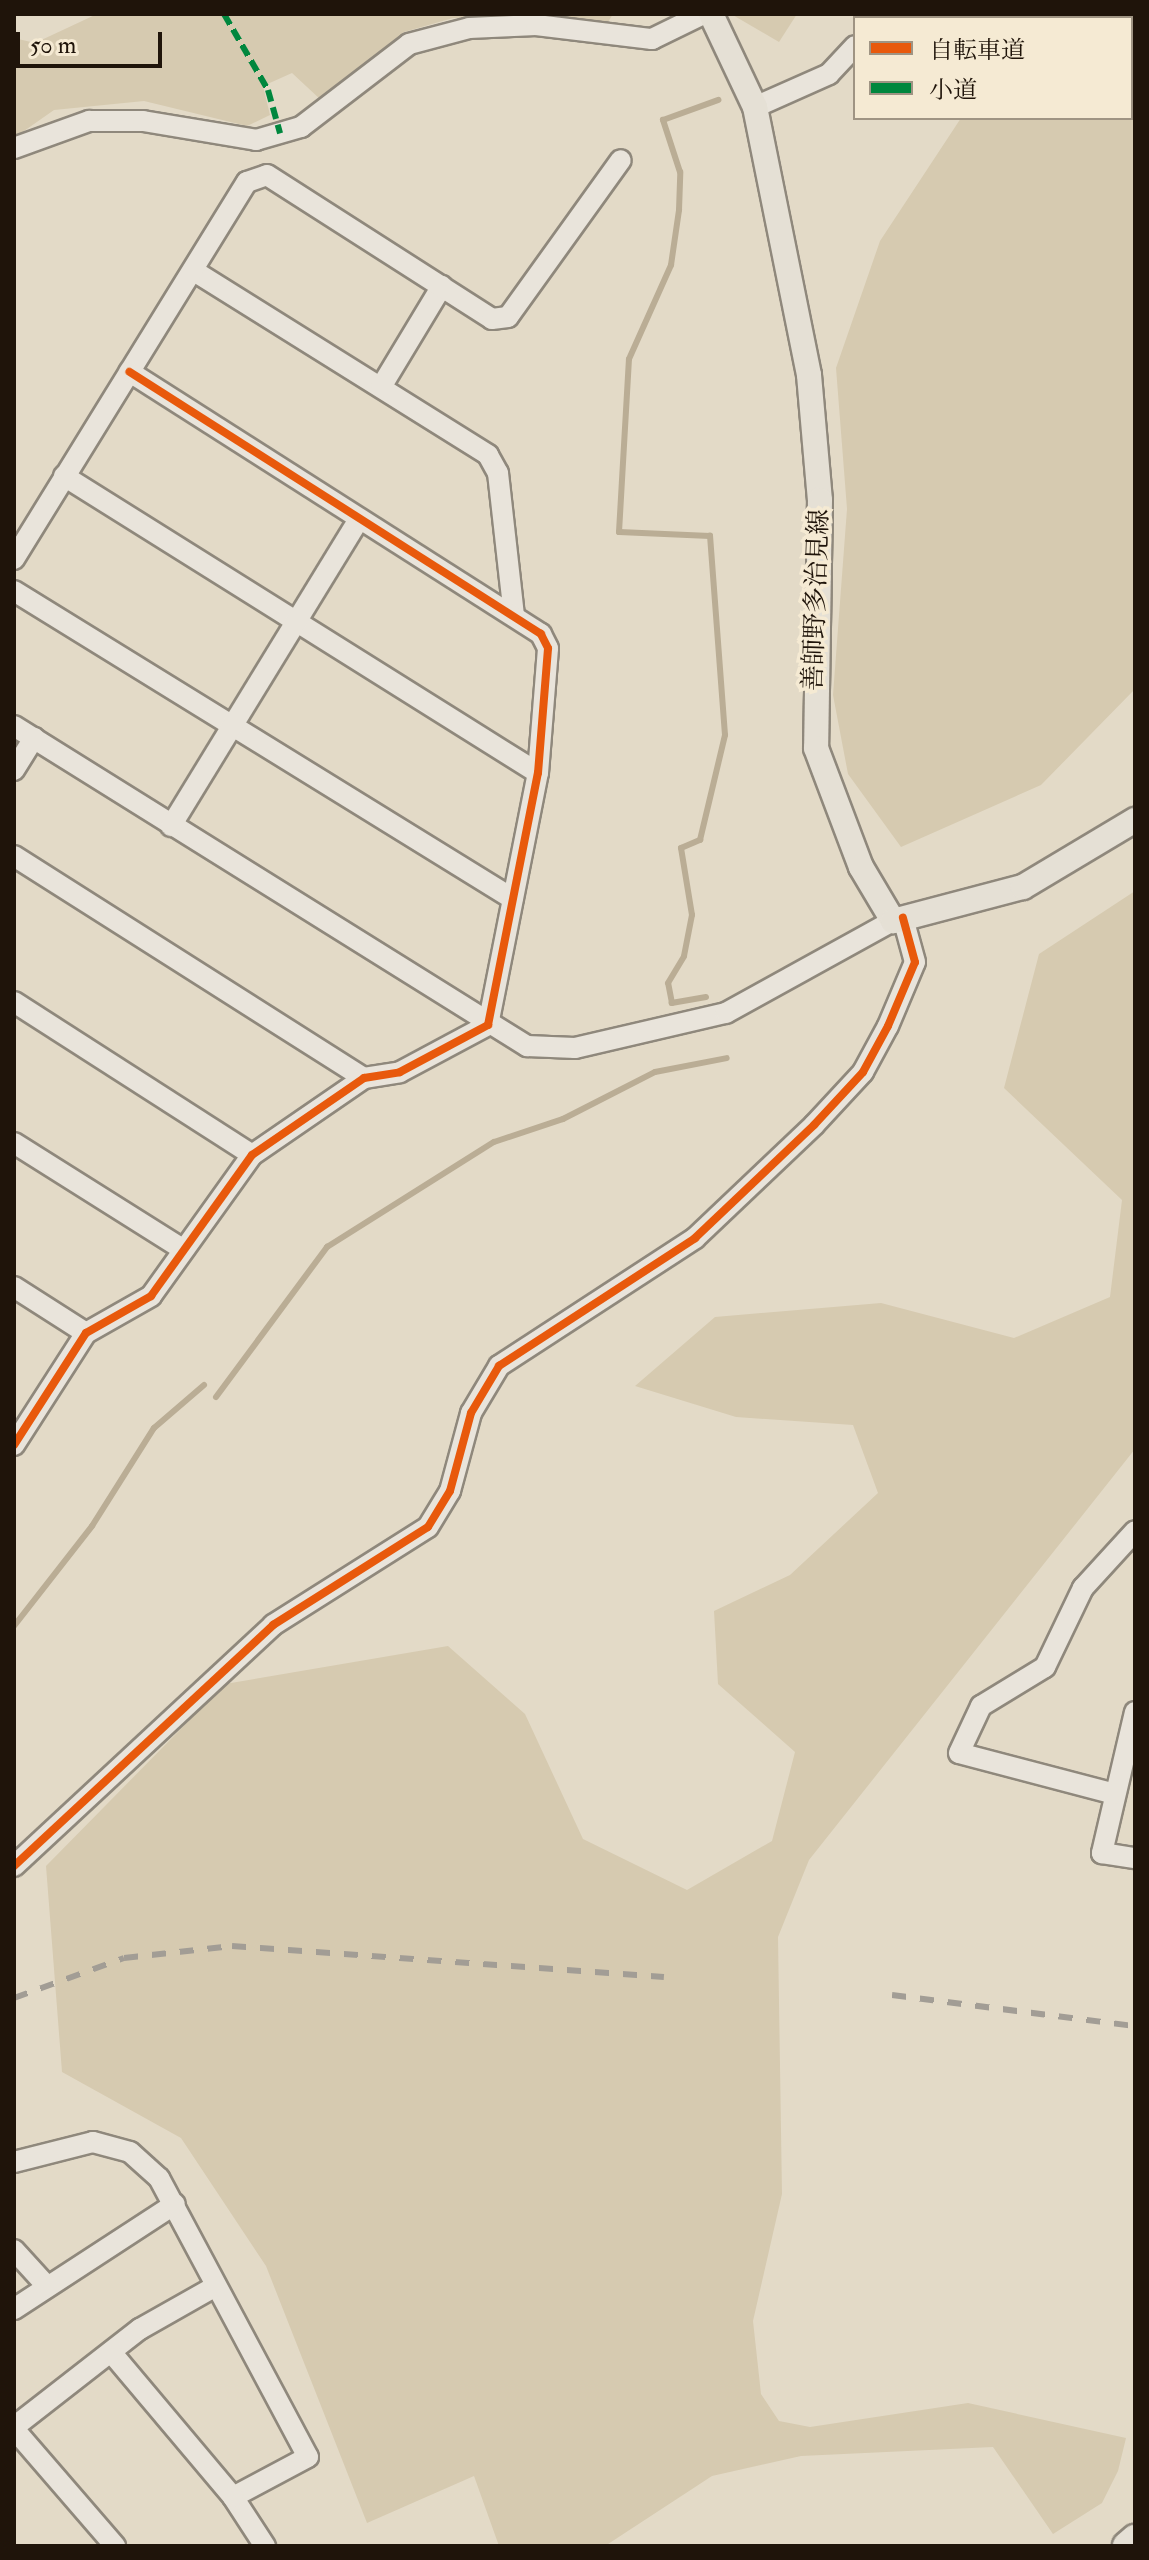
<!DOCTYPE html>
<html>
<head>
<meta charset="utf-8">
<style>
  body { margin:0 }
  #map { position:relative; width:1149px; height:2560px; overflow:hidden; background:#e3dac7; font-family:"IM FELL Double Pica","Noto Serif JP",serif }
  div>[style] { position:absolute }
  .green>* { inset:0; background:#d6cab0 }
  .stream>* { height:6px; margin:-3px; padding:0 3px; transform-origin:3px; border-radius:3px; background:#baad95 }
  .roads { filter:drop-shadow(2px 0 #8f887c) drop-shadow(-2px 0 #8f887c) drop-shadow(0 2px #8f887c) drop-shadow(0 -2px #8f887c) }
  .minor>* { height:20px; margin:-10px; padding:0 10px; transform-origin:10px; border-radius:10px; background:#e9e4db }
  .major>* { height:24px; margin:-12px; padding:0 12px; transform-origin:12px; border-radius:12px; background:#e5e0d5 }
  .highway>* { height:28px; margin:-14px; padding:0 14px; transform-origin:14px; border-radius:14px; background:#e5e0d5 }
  .rail>* { height:6px; margin-top:-3px; transform-origin:0; background:repeating-linear-gradient(90deg,#a29d95 0 14px,transparent 0 28px) }
  .quiet>* { height:6px; margin-top:-3px; transform-origin:0; background:repeating-linear-gradient(90deg,#00873e 0 12px,transparent 0 18px) }
  .cycleway>* { height:8px; margin:-4px; padding:0 4px; transform-origin:4px; border-radius:4px; background:#e8590c }
  span { translate:-50% -50%; white-space:nowrap; text-align:center; line-height:1.15; -webkit-text-stroke:7px #f5ead3; paint-order:stroke }
  .street-label { font-size:26px; color:#1f140a }
  .frame { position:absolute; inset:0; border:16px solid #1f140a; pointer-events:none }
  .legend { position:absolute; left:853px; top:16px; width:280px; height:104px; box-sizing:border-box; background:#f5ead3; border:2px solid #9f9483; margin:0; padding:10px 14px; list-style:none; font-size:24px; color:#1f140a }
  .legend li { display:flex; align-items:center; gap:16px; height:40px }
  .legend b { width:40px; border:2px solid #9f9483 }
  .scale { position:absolute; left:16px; top:32px; width:146px; height:36px; box-sizing:border-box; border:4px solid #1f140a; border-top:0; padding-left:10px; font-size:24px; line-height:28px; white-space:nowrap; color:#1f140a; -webkit-text-stroke:6px #f5ead3; paint-order:stroke }
</style>
</head>
<body>
<div id="map">
  <div class="green">
    <i style="clip-path:polygon(97px 14px,613px 14px,605px 27px,537px 16px,453px 18px,404px 32px,321px 100px,292px 73px,263px 86px,270px 115px,247px 126px,144px 101px,54px 110px,14px 138px,14px 38px,35px 43px)"></i>
    <i style="clip-path:polygon(731px 14px,797px 14px,779px 42px)"></i>
    <i style="clip-path:polygon(1007px 14px,1135px 14px,1135px 689px,1041px 785px,901px 847px,848px 774px,833px 695px,847px 509px,836px 368px,880px 241px,961px 118px,1131px 118px,1131px 18px)"></i>
    <i style="clip-path:polygon(1135px 891px,1135px 1449px,809px 1860px,778px 1937px,782px 2194px,753px 2321px,761px 2394px,779px 2421px,810px 2427px,968px 2403px,1126px 2438px,1118px 2471px,1102px 2503px,1053px 2534px,993px 2447px,801px 2456px,712px 2476px,605px 2546px,499px 2546px,474px 2476px,367px 2523px,266px 2266px,181px 2138px,62px 2072px,46px 1866px,225px 1684px,448px 1646px,525px 1714px,583px 1839px,687px 1890px,772px 1841px,795px 1752px,718px 1684px,714px 1611px,790px 1575px,878px 1493px,853px 1425px,736px 1417px,635px 1386px,715px 1317px,881px 1303px,1014px 1338px,1110px 1297px,1122px 1200px,1004px 1088px,1039px 954px)"></i>
  </div>
  <div class="stream">
    <i style="left:706px;top:997px;width:35px;rotate:170deg"></i>
    <i style="left:672px;top:1003px;width:20px;rotate:-101deg"></i>
    <i style="left:668px;top:983px;width:31px;rotate:-59deg"></i>
    <i style="left:684px;top:956px;width:42px;rotate:-79deg"></i>
    <i style="left:692px;top:915px;width:68px;rotate:-99.3deg"></i>
    <i style="left:681px;top:848px;width:21px;rotate:-23deg"></i>
    <i style="left:700px;top:840px;width:108px;rotate:-76.6deg"></i>
    <i style="left:725px;top:735px;width:200px;rotate:-94.3deg"></i>
    <i style="left:710px;top:536px;width:91px;rotate:-177.5deg"></i>
    <i style="left:619px;top:532px;width:173px;rotate:-86.7deg"></i>
    <i style="left:629px;top:359px;width:103px;rotate:-65.9deg"></i>
    <i style="left:671px;top:265px;width:56px;rotate:-81.7deg"></i>
    <i style="left:679px;top:210px;width:38px;rotate:-88deg"></i>
    <i style="left:680px;top:172px;width:55px;rotate:-108.1deg"></i>
    <i style="left:663px;top:120px;width:59px;rotate:-20deg"></i>
    <i style="left:216px;top:1397px;width:187px;rotate:-53.5deg"></i>
    <i style="left:327px;top:1247px;width:197px;rotate:-32.2deg"></i>
    <i style="left:494px;top:1142px;width:73px;rotate:-18.4deg"></i>
    <i style="left:563px;top:1119px;width:103px;rotate:-27.1deg"></i>
    <i style="left:655px;top:1072px;width:73px;rotate:-11deg"></i>
    <i style="left:14px;top:1626px;width:127px;rotate:-52deg"></i>
    <i style="left:92px;top:1526px;width:116px;rotate:-57.7deg"></i>
    <i style="left:154px;top:1428px;width:66px;rotate:-40.7deg"></i>
  </div>
  <div class="roads">
    <div class="minor">
      <i style="left:868px;top:18px;width:4px;rotate:-76deg"></i>
      <i style="left:755px;top:107px;width:81px;rotate:-24deg"></i>
      <i style="left:829px;top:74px;width:38px;rotate:-47deg"></i>
      <i style="left:14px;top:148px;width:80px;rotate:-19.8deg"></i>
      <i style="left:89px;top:121px;width:54px"></i>
      <i style="left:143px;top:121px;width:115px;rotate:9.5deg"></i>
      <i style="left:256px;top:140px;width:47px;rotate:-16.1deg"></i>
      <i style="left:301px;top:127px;width:136px;rotate:-37.5deg"></i>
      <i style="left:409px;top:44px;width:62px;rotate:-14.9deg"></i>
      <i style="left:469px;top:28px;width:67px;rotate:-2.6deg"></i>
      <i style="left:536px;top:25px;width:117px;rotate:6.9deg"></i>
      <i style="left:652px;top:39px;width:57px;rotate:-26.1deg"></i>
      <i style="left:194px;top:271px;width:347px;rotate:32deg"></i>
      <i style="left:488px;top:455px;width:21px;rotate:61deg"></i>
      <i style="left:498px;top:473px;width:144px;rotate:83.6deg"></i>
      <i style="left:381px;top:387px;width:118px;rotate:-58.9deg"></i>
      <i style="left:64px;top:476px;width:559px;rotate:32.07deg"></i>
      <i style="left:14px;top:559px;width:443px;rotate:-58.3deg"></i>
      <i style="left:247px;top:182px;width:21px;rotate:-19deg"></i>
      <i style="left:267px;top:175px;width:267px;rotate:32.6deg"></i>
      <i style="left:492px;top:319px;width:16px;rotate:-7deg"></i>
      <i style="left:508px;top:317px;width:193px;rotate:-54.3deg"></i>
      <i style="left:14px;top:591px;width:586px;rotate:31.68deg"></i>
      <i style="left:14px;top:726px;width:605px;rotate:31.96deg"></i>
      <i style="left:527px;top:1046px;width:48px;rotate:2.4deg"></i>
      <i style="left:575px;top:1048px;width:155px;rotate:-13.1deg"></i>
      <i style="left:726px;top:1013px;width:191px;rotate:-28.9deg"></i>
      <i style="left:14px;top:770px;width:38px;rotate:-58deg"></i>
      <i style="left:171px;top:826px;width:360px;rotate:-58.5deg"></i>
      <i style="left:14px;top:856px;width:414px;rotate:32.4deg"></i>
      <i style="left:14px;top:1002px;width:283px;rotate:32.7deg"></i>
      <i style="left:14px;top:1143px;width:199px;rotate:32.2deg"></i>
      <i style="left:14px;top:1287px;width:85px;rotate:32.6deg"></i>
      <i style="left:14px;top:1445px;width:133px;rotate:-57.3deg"></i>
      <i style="left:86px;top:1333px;width:75px;rotate:-29.6deg"></i>
      <i style="left:151px;top:1296px;width:173px;rotate:-54.4deg"></i>
      <i style="left:252px;top:1155px;width:136px;rotate:-34.5deg"></i>
      <i style="left:364px;top:1078px;width:36px;rotate:-9deg"></i>
      <i style="left:400px;top:1072px;width:100px;rotate:-28.1deg"></i>
      <i style="left:488px;top:1025px;width:257px;rotate:-78.8deg"></i>
      <i style="left:538px;top:773px;width:125px;rotate:-85.4deg"></i>
      <i style="left:548px;top:648px;width:16px;rotate:-117deg"></i>
      <i style="left:541px;top:634px;width:488px;rotate:-147.5deg"></i>
      <i style="left:1135px;top:1712px;width:145px;rotate:103.2deg"></i>
      <i style="left:1102px;top:1853px;width:33px;rotate:9deg"></i>
      <i style="left:1115px;top:1794px;width:161px;rotate:-165.3deg"></i>
      <i style="left:959px;top:1753px;width:52px;rotate:-64.9deg"></i>
      <i style="left:981px;top:1706px;width:75px;rotate:-31.4deg"></i>
      <i style="left:1045px;top:1667px;width:88px;rotate:-64.3deg"></i>
      <i style="left:1083px;top:1588px;width:77px;rotate:-47.6deg"></i>
      <i style="left:14px;top:1866px;width:354px;rotate:-42.9deg"></i>
      <i style="left:273px;top:1625px;width:183px;rotate:-32.3deg"></i>
      <i style="left:428px;top:1527px;width:42px;rotate:-58.6deg"></i>
      <i style="left:450px;top:1491px;width:81px;rotate:-74.9deg"></i>
      <i style="left:471px;top:1413px;width:55px;rotate:-59.2deg"></i>
      <i style="left:499px;top:1366px;width:234px;rotate:-33.1deg"></i>
      <i style="left:695px;top:1238px;width:164px;rotate:-43.5deg"></i>
      <i style="left:814px;top:1125px;width:72px;rotate:-47.2deg"></i>
      <i style="left:863px;top:1072px;width:52px;rotate:-61.5deg"></i>
      <i style="left:888px;top:1026px;width:69px;rotate:-67.1deg"></i>
      <i style="left:915px;top:962px;width:46px;rotate:-105.3deg"></i>
      <i style="left:14px;top:2162px;width:81px;rotate:-14.2deg"></i>
      <i style="left:93px;top:2142px;width:38px;rotate:15deg"></i>
      <i style="left:130px;top:2152px;width:39px;rotate:42deg"></i>
      <i style="left:159px;top:2178px;width:316px;rotate:61.9deg"></i>
      <i style="left:308px;top:2457px;width:85px;rotate:151.9deg"></i>
      <i style="left:233px;top:2497px;width:59px;rotate:56.9deg"></i>
      <i style="left:14px;top:2250px;width:47px;rotate:47.6deg"></i>
      <i style="left:14px;top:2309px;width:192px;rotate:-33.1deg"></i>
      <i style="left:111px;top:2352px;width:189px;rotate:49.9deg"></i>
      <i style="left:14px;top:2427px;width:160px;rotate:-37.9deg"></i>
      <i style="left:140px;top:2329px;width:87px;rotate:-29.5deg"></i>
      <i style="left:14px;top:2429px;width:155px;rotate:49.2deg"></i>
    </div>
    <div class="major">
      <i style="left:711px;top:14px;width:103px;rotate:64.7deg"></i>
      <i style="left:755px;top:107px;width:273px;rotate:78.6deg"></i>
      <i style="left:809px;top:375px;width:125px;rotate:85deg"></i>
      <i style="left:820px;top:500px;width:248px;rotate:90.9deg"></i>
      <i style="left:816px;top:748px;width:127px;rotate:69.3deg"></i>
      <i style="left:861px;top:867px;width:63px;rotate:59.3deg"></i>
      <i style="left:893px;top:921px;width:134px;rotate:-14.7deg"></i>
      <i style="left:1023px;top:887px;width:131px;rotate:-30.9deg"></i>
    </div>
    <div class="highway">
      <i style="left:1127px;top:2546px;width:11px;rotate:-41deg"></i>
    </div>
  </div>
  <div class="rail">
    <i style="left:892px;top:1995px;width:245px;rotate:7.3deg"></i>
    <i style="left:14px;top:1998px;width:117px;rotate:-20deg"></i>
    <i style="left:124px;top:1958px;width:109px;rotate:-6.3deg"></i>
    <i style="left:232px;top:1946px;width:433px;rotate:4.1deg"></i>
  </div>
  <div class="quiet">
    <i style="left:224px;top:14px;width:88px;rotate:59.9deg"></i>
    <i style="left:268px;top:90px;width:45px;rotate:74.4deg"></i>
  </div>
  <div class="cycleway">
    <i style="left:14px;top:1445px;width:133px;rotate:-57.3deg"></i>
    <i style="left:86px;top:1333px;width:75px;rotate:-29.6deg"></i>
    <i style="left:151px;top:1296px;width:173px;rotate:-54.4deg"></i>
    <i style="left:252px;top:1155px;width:136px;rotate:-34.5deg"></i>
    <i style="left:364px;top:1078px;width:36px;rotate:-9deg"></i>
    <i style="left:400px;top:1072px;width:100px;rotate:-28.1deg"></i>
    <i style="left:488px;top:1025px;width:257px;rotate:-78.8deg"></i>
    <i style="left:538px;top:773px;width:125px;rotate:-85.4deg"></i>
    <i style="left:548px;top:648px;width:16px;rotate:-117deg"></i>
    <i style="left:541px;top:634px;width:488px;rotate:-147.5deg"></i>
    <i style="left:14px;top:1866px;width:354px;rotate:-42.9deg"></i>
    <i style="left:273px;top:1625px;width:183px;rotate:-32.3deg"></i>
    <i style="left:428px;top:1527px;width:42px;rotate:-58.6deg"></i>
    <i style="left:450px;top:1491px;width:81px;rotate:-74.9deg"></i>
    <i style="left:471px;top:1413px;width:55px;rotate:-59.2deg"></i>
    <i style="left:499px;top:1366px;width:234px;rotate:-33.1deg"></i>
    <i style="left:695px;top:1238px;width:164px;rotate:-43.5deg"></i>
    <i style="left:814px;top:1125px;width:72px;rotate:-47.2deg"></i>
    <i style="left:863px;top:1072px;width:52px;rotate:-61.5deg"></i>
    <i style="left:888px;top:1026px;width:69px;rotate:-67.1deg"></i>
    <i style="left:915px;top:962px;width:46px;rotate:-105.3deg"></i>
  </div>
  <div class="street-label">
    <span style="left:817px;top:600px;rotate:-88deg">善師野多治見線</span>
  </div>
  <div class="frame"></div>
  <ul class="legend">
  <li><b style="height:10px;background:#e8590c"></b>自転車道</li>
  <li><b style="height:10px;background:#00873e"></b>小道</li>
  </ul>
  <div class="scale">50 m</div>
</div>
</body>
</html>
